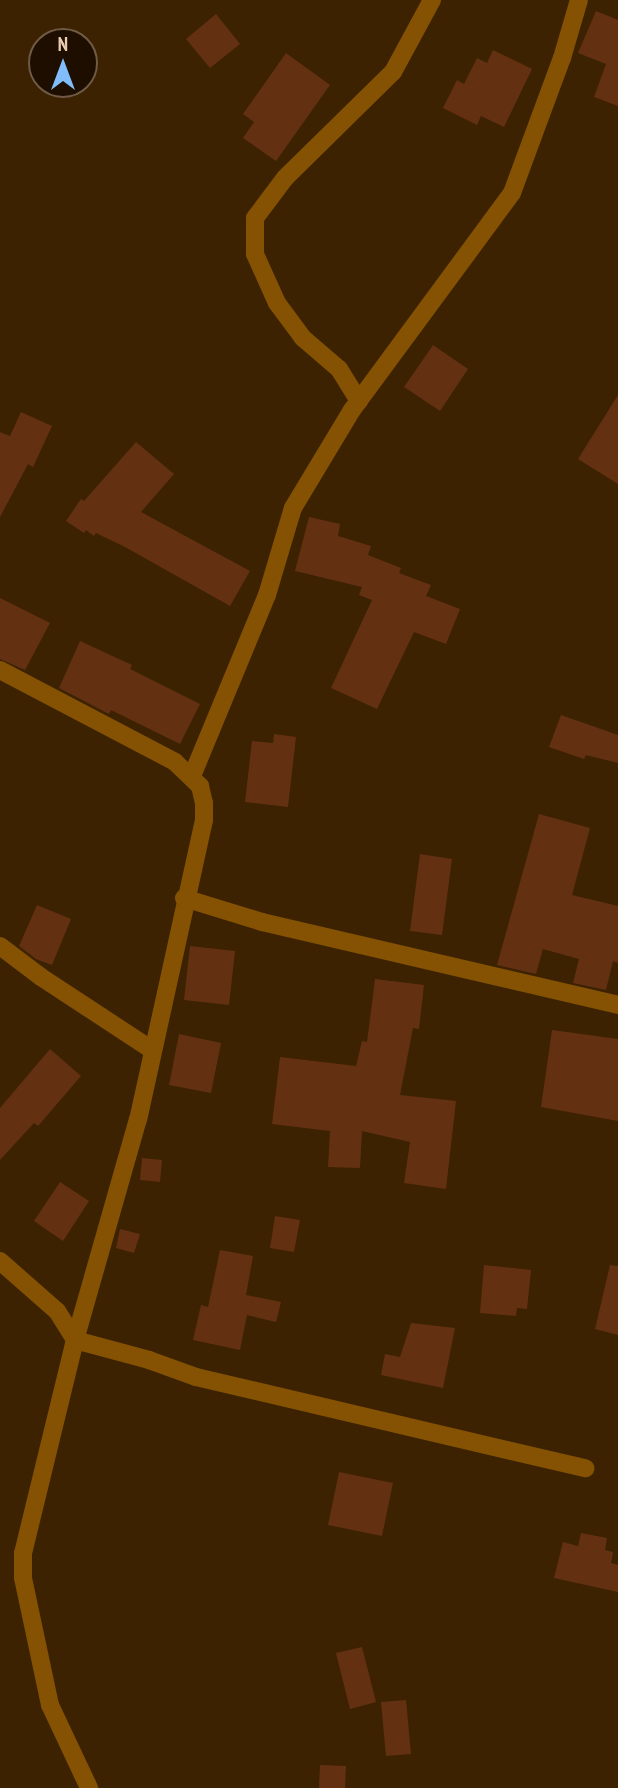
<!DOCTYPE html>
<html>
<head>
<meta charset="utf-8">
<style>
  body { margin:0 }
  #map { position:relative; width:618px; height:1788px; overflow:hidden; background:#3c2200; font-family:"PT Sans Narrow",sans-serif }
  div>[style] { position:absolute }
  .building>* { inset:0; background:#633112 }
  .street>* { height:18px; margin:-9px; padding:0 9px; transform-origin:9px; border-radius:9px; background:#845202 }
  span { translate:-50% -50%; white-space:nowrap; text-align:center; line-height:1.15; -webkit-text-stroke:5px #1d0e00; paint-order:stroke }
  .north { position:absolute; left:28px; top:28px; width:70px; height:70px; box-sizing:border-box; background:#1d0e00; border:2px solid #6f5a46; border-radius:50%; rotate:0deg; font-size:19px; font-weight:700; line-height:28px; text-align:center; color:#e9cdae }
  .north::after { content:''; display:block; margin:auto; width:24px; height:32px; background:#80bdfa; clip-path:polygon(50% 0,100% 100%,50% 72%,0 100%) }
</style>
</head>
<body>
<div id="map">
  <div class="building">
    <i style="clip-path:polygon(596px 11px,618px 20px,618px 106px,594px 97px,606px 64px,578px 53px)"></i>
    <i style="clip-path:polygon(216px 14px,240px 44px,210px 68px,186px 39px)"></i>
    <i style="clip-path:polygon(493px 50px,532px 69px,504px 127px,481px 116px,477px 125px,443px 108px,457px 80px,464px 84px,477px 58px,487px 63px)"></i>
    <i style="clip-path:polygon(286px 53px,330px 85px,276px 161px,243px 138px,254px 122px,243px 114px)"></i>
    <i style="clip-path:polygon(433px 345px,468px 369px,440px 411px,404px 387px)"></i>
    <i style="clip-path:polygon(618px 395px,618px 484px,578px 459px)"></i>
    <i style="clip-path:polygon(21px 412px,52px 426px,33px 467px,28px 464px,0 517px,0 432px,10px 436px)"></i>
    <i style="clip-path:polygon(136px 442px,174px 474px,141px 512px,250px 571px,230px 606px,125px 547px,96px 533px,94px 536px,86px 530px,84px 533px,66px 521px,81px 499px,84px 501px)"></i>
    <i style="clip-path:polygon(309px 517px,340px 524px,338px 536px,371px 546px,368px 555px,401px 568px,399px 573px,431px 585px,426px 596px,460px 609px,446px 644px,414px 632px,377px 709px,331px 688px,372px 600px,359px 595px,362px 587px,295px 571px)"></i>
    <i style="clip-path:polygon(0 598px,50px 623px,25px 670px,0 659px)"></i>
    <i style="clip-path:polygon(80px 641px,132px 665px,130px 669px,200px 704px,180px 744px,111px 710px,109px 714px,59px 688px)"></i>
    <i style="clip-path:polygon(561px 715px,618px 735px,618px 763px,586px 755px,584px 759px,549px 747px)"></i>
    <i style="clip-path:polygon(274px 734px,296px 737px,288px 807px,245px 802px,252px 741px,273px 743px)"></i>
    <i style="clip-path:polygon(539px 814px,590px 828px,572px 895px,618px 906px,618px 963px,613px 961px,606px 990px,573px 983px,579px 959px,543px 949px,536px 974px,497px 965px)"></i>
    <i style="clip-path:polygon(420px 854px,452px 859px,442px 935px,410px 931px)"></i>
    <i style="clip-path:polygon(37px 905px,71px 919px,52px 965px,36px 959px,19px 946px)"></i>
    <i style="clip-path:polygon(190px 946px,235px 951px,229px 1005px,184px 1000px)"></i>
    <i style="clip-path:polygon(375px 979px,424px 985px,419px 1029px,413px 1028px,400px 1095px,456px 1101px,446px 1189px,404px 1183px,410px 1142px,362px 1131px,360px 1168px,328px 1167px,330px 1131px,272px 1124px,280px 1057px,356px 1066px,362px 1041px,367px 1042px)"></i>
    <i style="clip-path:polygon(552px 1030px,618px 1039px,618px 1121px,541px 1107px)"></i>
    <i style="clip-path:polygon(179px 1034px,221px 1043px,211px 1093px,169px 1085px)"></i>
    <i style="clip-path:polygon(50px 1049px,81px 1076px,38px 1126px,34px 1123px,0 1160px,0 1108px)"></i>
    <i style="clip-path:polygon(142px 1158px,162px 1160px,160px 1182px,140px 1180px)"></i>
    <i style="clip-path:polygon(60px 1182px,89px 1201px,63px 1241px,34px 1221px)"></i>
    <i style="clip-path:polygon(275px 1216px,300px 1220px,294px 1252px,270px 1248px)"></i>
    <i style="clip-path:polygon(120px 1229px,140px 1234px,134px 1253px,116px 1248px)"></i>
    <i style="clip-path:polygon(220px 1250px,253px 1256px,246px 1295px,281px 1302px,276px 1322px,247px 1315px,240px 1350px,193px 1340px,201px 1305px,208px 1307px)"></i>
    <i style="clip-path:polygon(484px 1265px,531px 1270px,527px 1309px,517px 1308px,516px 1316px,480px 1313px)"></i>
    <i style="clip-path:polygon(610px 1265px,618px 1266px,618px 1335px,595px 1329px)"></i>
    <i style="clip-path:polygon(411px 1323px,455px 1328px,443px 1388px,381px 1375px,385px 1354px,400px 1357px)"></i>
    <i style="clip-path:polygon(339px 1472px,393px 1483px,382px 1536px,328px 1525px)"></i>
    <i style="clip-path:polygon(581px 1533px,607px 1538px,605px 1550px,613px 1552px,611px 1563px,618px 1565px,618px 1592px,554px 1578px,563px 1542px,578px 1546px)"></i>
    <i style="clip-path:polygon(362px 1647px,376px 1702px,350px 1709px,336px 1653px)"></i>
    <i style="clip-path:polygon(406px 1700px,411px 1754px,386px 1756px,381px 1702px)"></i>
    <i style="clip-path:polygon(320px 1765px,346px 1766px,345px 1788px,319px 1788px)"></i>
  </div>
  <div class="street">
    <i style="left:359px;top:401px;width:38px;rotate:-122deg"></i>
    <i style="left:339px;top:369px;width:48px;rotate:-139.3deg"></i>
    <i style="left:303px;top:338px;width:44px;rotate:-126.6deg"></i>
    <i style="left:277px;top:303px;width:54px;rotate:-114.2deg"></i>
    <i style="left:255px;top:254px;width:36px;rotate:-90deg"></i>
    <i style="left:255px;top:218px;width:50px;rotate:-53.1deg"></i>
    <i style="left:285px;top:178px;width:151px;rotate:-44.5deg"></i>
    <i style="left:393px;top:72px;width:82px;rotate:-61.6deg"></i>
    <i style="left:0;top:670px;width:198px;rotate:27.7deg"></i>
    <i style="left:175px;top:762px;width:35px;rotate:44deg"></i>
    <i style="left:200px;top:786px;width:17px;rotate:77deg"></i>
    <i style="left:204px;top:803px;width:17px;rotate:90deg"></i>
    <i style="left:204px;top:820px;width:306px;rotate:102.4deg"></i>
    <i style="left:138px;top:1119px;width:230px;rotate:105.9deg"></i>
    <i style="left:75px;top:1340px;width:219px;rotate:103.7deg"></i>
    <i style="left:23px;top:1553px;width:25px;rotate:90deg"></i>
    <i style="left:23px;top:1578px;width:130px;rotate:78deg"></i>
    <i style="left:50px;top:1705px;width:92px;rotate:64.8deg"></i>
    <i style="left:192px;top:776px;width:196px;rotate:-67.5deg"></i>
    <i style="left:267px;top:595px;width:91px;rotate:-73.4deg"></i>
    <i style="left:293px;top:508px;width:114px;rotate:-59deg"></i>
    <i style="left:352px;top:410px;width:270px;rotate:-53.6deg"></i>
    <i style="left:512px;top:193px;width:144px;rotate:-69.7deg"></i>
    <i style="left:562px;top:58px;width:60px;rotate:-73.7deg"></i>
    <i style="left:184px;top:898px;width:82px;rotate:17.1deg"></i>
    <i style="left:262px;top:922px;width:366px;rotate:13.1deg"></i>
    <i style="left:0;top:946px;width:51px;rotate:37.1deg"></i>
    <i style="left:41px;top:977px;width:133px;rotate:33.3deg"></i>
    <i style="left:0;top:1261px;width:76px;rotate:41.3deg"></i>
    <i style="left:57px;top:1311px;width:34px;rotate:58deg"></i>
    <i style="left:75px;top:1340px;width:77px;rotate:15.1deg"></i>
    <i style="left:149px;top:1360px;width:50px;rotate:19.9deg"></i>
    <i style="left:196px;top:1377px;width:400px;rotate:13.2deg"></i>
  </div>
  <div class="north">N</div>
</div>
</body>
</html>
